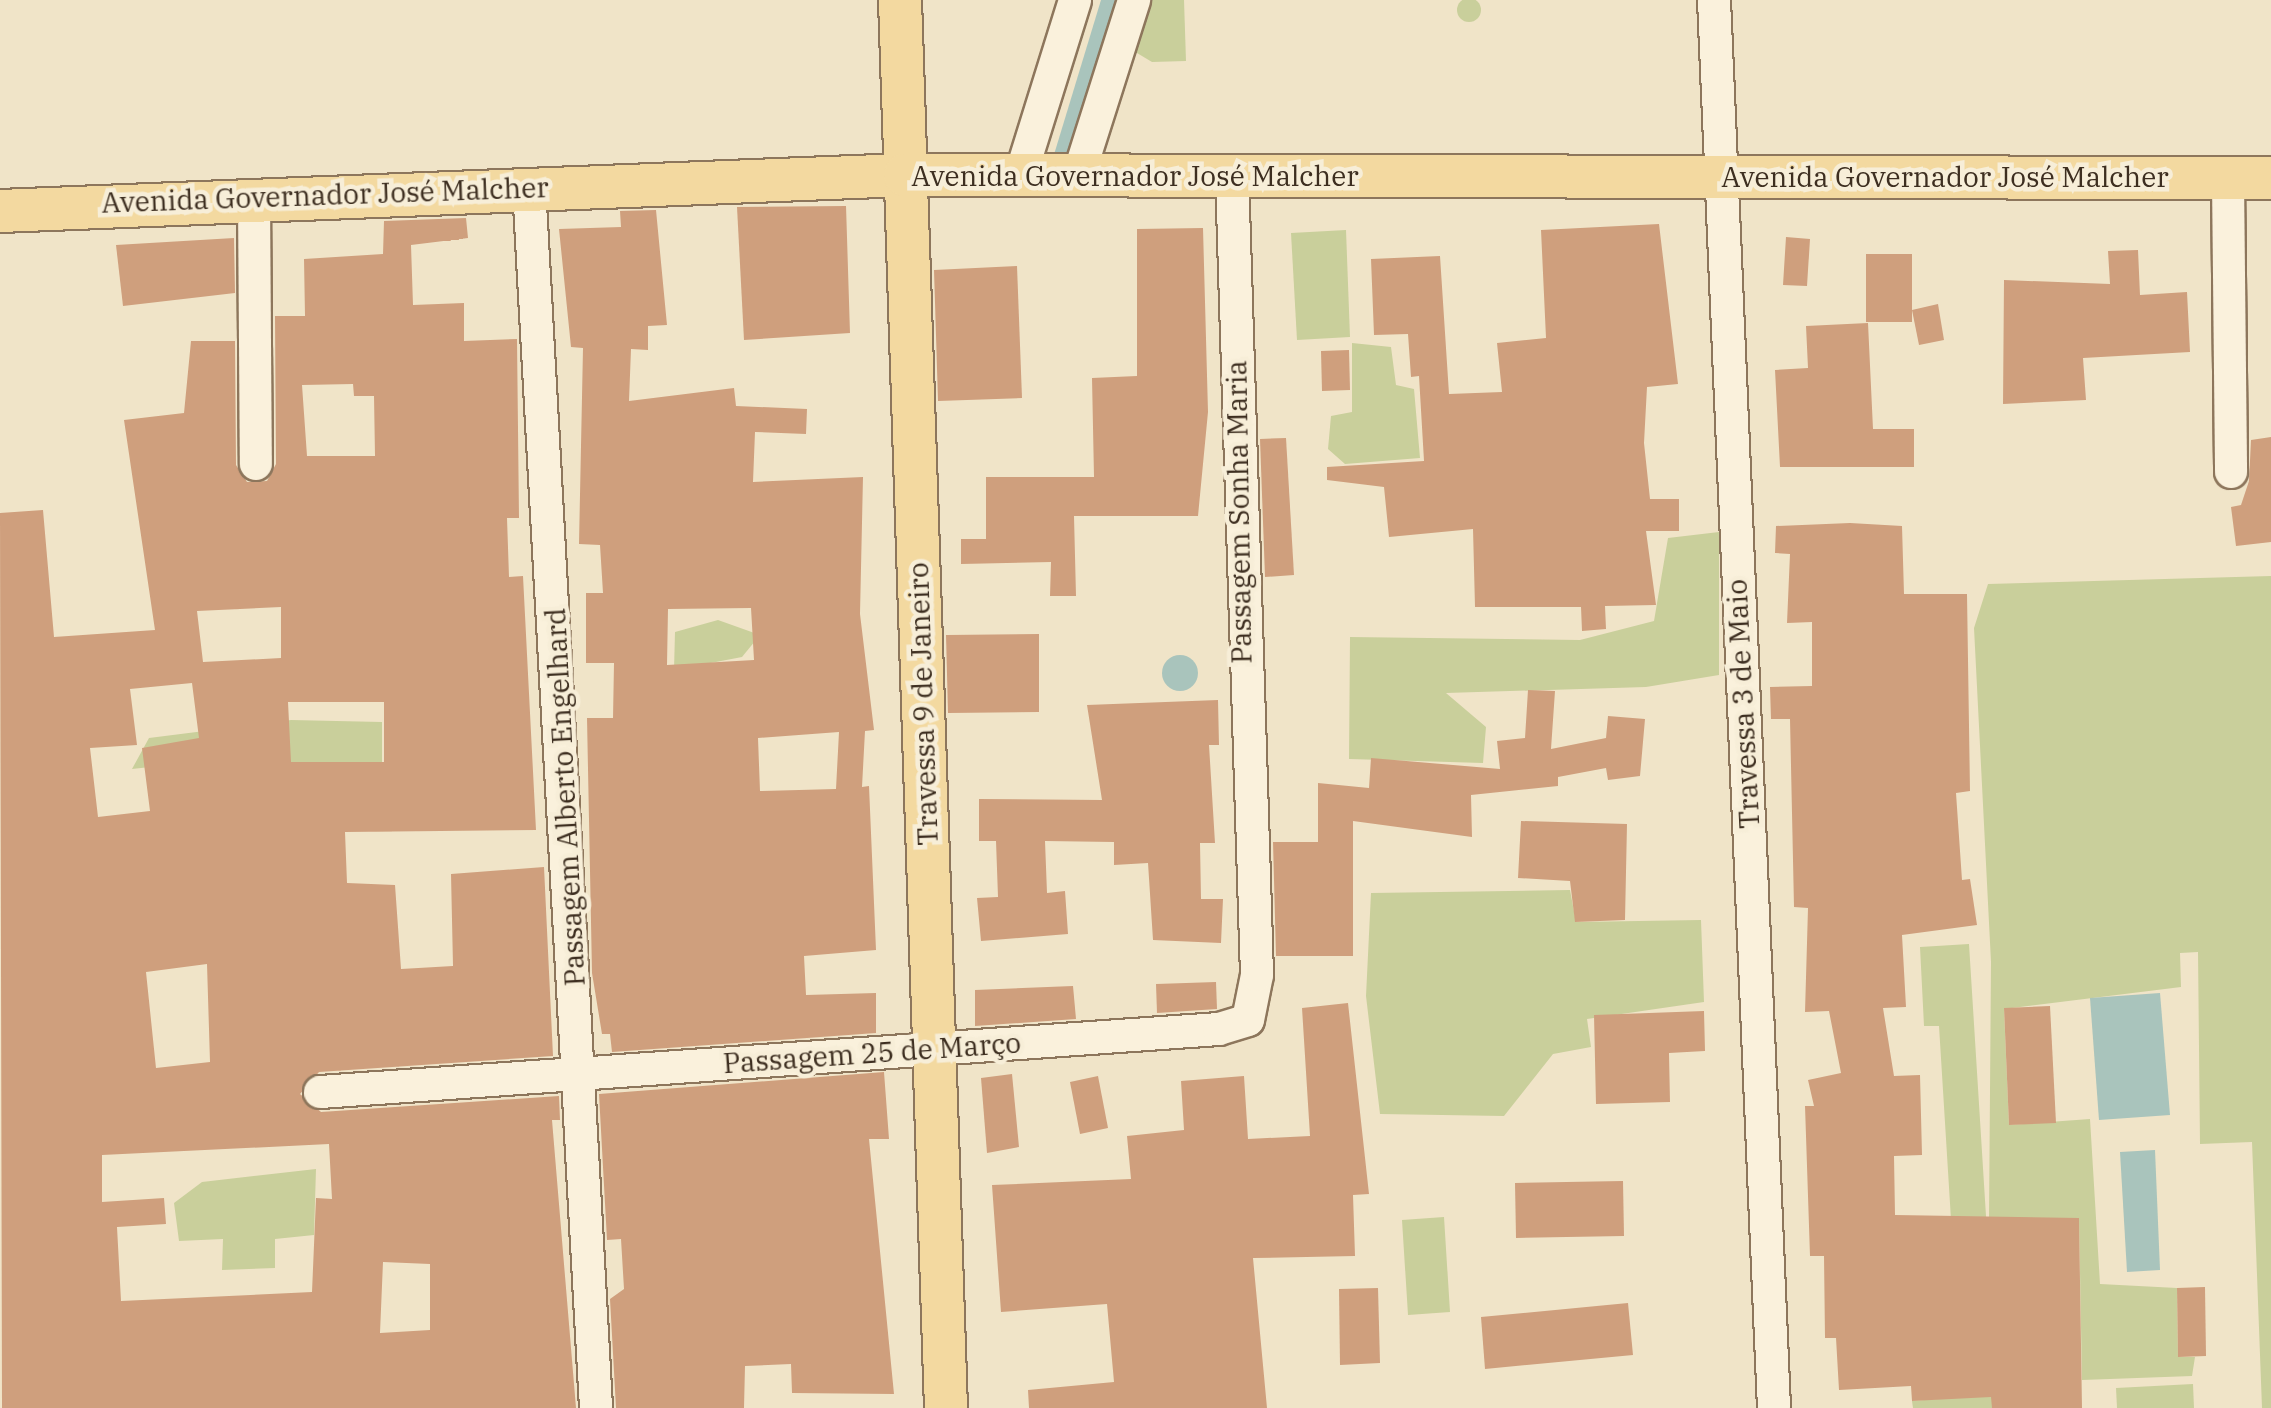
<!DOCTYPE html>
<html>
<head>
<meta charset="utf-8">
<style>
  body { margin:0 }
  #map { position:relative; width:2271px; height:1408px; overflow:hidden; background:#f0e4c8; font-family:"IBM Plex Serif",serif }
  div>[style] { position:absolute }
  .green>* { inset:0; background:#c9cf9b }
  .round { border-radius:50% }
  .water>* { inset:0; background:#a9c4bc }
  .building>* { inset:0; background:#cf9f7d }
  .roads { filter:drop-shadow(2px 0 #8d765c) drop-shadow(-2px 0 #8d765c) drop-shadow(0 2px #8d765c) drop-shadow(0 -2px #8d765c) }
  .minor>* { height:32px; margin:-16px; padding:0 16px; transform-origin:16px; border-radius:16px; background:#faf1dc }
  .major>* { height:42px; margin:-21px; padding:0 21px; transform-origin:21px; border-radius:21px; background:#f3d9a0 }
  span { translate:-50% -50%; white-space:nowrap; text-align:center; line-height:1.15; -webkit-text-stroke:9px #f7eed8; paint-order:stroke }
  .street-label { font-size:28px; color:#3d2e20 }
</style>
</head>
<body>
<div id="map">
  <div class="green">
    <i class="round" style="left:1457px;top:-2px;width:24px;height:24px"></i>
    <i style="clip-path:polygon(1148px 0,1184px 0,1186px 61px,1152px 62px,1127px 47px)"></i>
    <i style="clip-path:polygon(1346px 230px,1350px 337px,1297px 340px,1291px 233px)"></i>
    <i style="clip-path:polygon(1352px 343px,1391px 347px,1396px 385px,1414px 389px,1420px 458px,1345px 464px,1328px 449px,1331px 416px,1352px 412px)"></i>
    <i style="clip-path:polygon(1719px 532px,1719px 675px,1646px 687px,1446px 693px,1486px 727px,1483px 763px,1349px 759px,1350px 637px,1580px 640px,1654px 621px,1668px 538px)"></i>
    <i style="clip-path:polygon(2271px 576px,2271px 1408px,2262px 1408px,2252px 1142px,2200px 1144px,2198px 952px,2180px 953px,2181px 987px,2004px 1009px,2009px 1125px,2090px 1119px,2100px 1284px,2177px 1288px,2178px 1357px,2195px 1357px,2192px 1376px,2082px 1380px,2079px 1219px,1989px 1220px,1991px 962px,1974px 628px,1988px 584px)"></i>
    <i style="clip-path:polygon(718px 620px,760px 635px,742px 657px,674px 670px,675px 632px)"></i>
    <i style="clip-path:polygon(291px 720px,382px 722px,382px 779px,290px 782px,277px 753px,132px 769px,149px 738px)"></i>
    <i style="clip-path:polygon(1570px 890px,1576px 922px,1701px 920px,1704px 1002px,1587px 1019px,1591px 1047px,1553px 1054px,1504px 1116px,1380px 1114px,1366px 996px,1371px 893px)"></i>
    <i style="clip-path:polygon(1969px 944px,1998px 1408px,1913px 1408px,1912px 1401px,1962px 1397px,1939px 1026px,1924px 1026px,1920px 947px)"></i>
    <i style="clip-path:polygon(316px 1169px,314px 1235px,275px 1239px,275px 1268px,222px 1270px,223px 1239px,179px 1241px,174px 1203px,202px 1182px)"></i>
    <i style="clip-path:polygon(1444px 1217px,1450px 1312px,1408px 1315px,1402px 1220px)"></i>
    <i style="clip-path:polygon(2193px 1384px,2194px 1408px,2117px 1408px,2116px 1388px)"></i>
  </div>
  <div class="water">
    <i style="clip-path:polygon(1101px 0,1129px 0,1078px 172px,1049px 171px)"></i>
    <i class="round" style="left:1162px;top:655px;width:36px;height:36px"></i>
    <i style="clip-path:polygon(2160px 993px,2170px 1115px,2099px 1120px,2090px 998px)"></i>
    <i style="clip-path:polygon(2155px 1150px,2160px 1270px,2127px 1272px,2120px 1152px)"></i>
  </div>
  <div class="building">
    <i style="clip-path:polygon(846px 206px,850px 333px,744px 340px,737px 207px)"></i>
    <i style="clip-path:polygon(evenodd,656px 210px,667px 325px,648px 326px,648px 350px,631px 349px,629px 401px,734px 388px,736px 406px,807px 409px,806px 434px,755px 432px,753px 482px,863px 477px,860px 614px,874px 730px,865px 731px,862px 787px,869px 786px,876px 950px,804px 956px,806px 995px,876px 993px,876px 1033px,612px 1052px,610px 1034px,602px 1034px,592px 973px,587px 718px,613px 718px,614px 663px,586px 663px,586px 593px,603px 593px,600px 545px,579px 544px,583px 348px,571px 347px,559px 229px,621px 227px,620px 211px,656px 210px,751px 608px,754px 660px,667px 665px,668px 609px,751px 608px,656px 210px,839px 732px,836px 789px,760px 791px,758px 738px,839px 732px)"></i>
    <i style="clip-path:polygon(evenodd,466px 218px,468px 238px,411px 245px,413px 305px,464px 303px,464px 341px,517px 339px,519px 518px,507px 518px,509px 577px,523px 576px,536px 830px,345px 832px,347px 883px,395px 885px,401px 969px,453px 966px,451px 874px,544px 867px,553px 1056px,319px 1072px,300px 1094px,321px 1112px,559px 1096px,560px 1120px,552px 1120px,576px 1408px,2px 1408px,0 513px,43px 510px,54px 637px,155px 630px,124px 420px,184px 413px,191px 341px,235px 341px,236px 465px,247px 482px,267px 481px,276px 464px,275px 316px,305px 316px,304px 259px,383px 254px,384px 221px,466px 218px,353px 384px,354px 396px,374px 396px,375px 456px,307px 456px,302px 385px,353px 384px,466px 218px,281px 607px,281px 658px,203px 662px,197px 611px,281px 607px,466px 218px,192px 683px,199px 738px,142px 748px,150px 811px,98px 817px,90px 748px,137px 745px,130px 689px,192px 683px,466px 218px,288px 702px,384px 702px,384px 762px,291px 762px,288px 702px,466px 218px,207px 964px,210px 1062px,156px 1068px,146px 972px,207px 964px,466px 218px,329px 1144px,332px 1199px,316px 1198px,312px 1292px,121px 1301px,117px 1227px,166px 1224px,164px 1198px,102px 1202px,102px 1155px,329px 1144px,466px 218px,383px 1262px,430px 1264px,430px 1330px,380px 1333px,383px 1262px)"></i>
    <i style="clip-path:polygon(1659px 224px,1678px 384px,1647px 387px,1644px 443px,1650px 499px,1679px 499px,1679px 531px,1646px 531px,1656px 605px,1605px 606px,1606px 629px,1582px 631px,1581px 607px,1475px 607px,1473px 529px,1389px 537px,1384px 487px,1327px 480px,1327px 467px,1424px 461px,1419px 376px,1411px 377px,1408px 334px,1374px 335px,1371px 259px,1440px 256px,1449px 394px,1502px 392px,1497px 343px,1546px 338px,1541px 230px)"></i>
    <i style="clip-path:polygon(1203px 228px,1208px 412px,1198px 516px,1074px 516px,1076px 596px,1050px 596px,1051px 562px,961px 564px,961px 539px,986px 539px,986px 477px,1094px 477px,1092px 378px,1137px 376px,1137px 229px)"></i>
    <i style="clip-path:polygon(1786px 237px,1810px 239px,1807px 286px,1783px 285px)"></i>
    <i style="clip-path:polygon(234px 238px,235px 293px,123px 306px,116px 245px)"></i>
    <i style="clip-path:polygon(2138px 250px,2140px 295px,2187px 292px,2190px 352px,2083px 358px,2086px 400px,2003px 404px,2004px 280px,2110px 284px,2108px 251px)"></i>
    <i style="clip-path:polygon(1866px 254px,1912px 254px,1912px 322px,1866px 322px)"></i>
    <i style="clip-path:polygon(1017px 266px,1022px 398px,938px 401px,934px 270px)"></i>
    <i style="clip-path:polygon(1938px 304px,1944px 340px,1919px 345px,1912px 310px)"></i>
    <i style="clip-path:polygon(1868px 323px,1873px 429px,1914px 429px,1914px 467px,1780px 467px,1775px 370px,1808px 368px,1806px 326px)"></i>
    <i style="clip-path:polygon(1349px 350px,1350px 390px,1322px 391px,1321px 351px)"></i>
    <i style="clip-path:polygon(2271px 437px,2271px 542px,2236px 546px,2231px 507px,2241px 505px,2249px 481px,2251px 440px)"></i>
    <i style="clip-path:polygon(1286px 438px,1294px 575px,1265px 577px,1260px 439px)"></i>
    <i style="clip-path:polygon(1850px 523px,1902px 526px,1904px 594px,1967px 594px,1970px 791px,1956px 793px,1962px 880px,1970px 879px,1977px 925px,1902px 935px,1906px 1007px,1883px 1008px,1894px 1076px,1920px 1075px,1922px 1155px,1894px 1156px,1895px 1215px,2079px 1218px,2082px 1408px,1992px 1408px,1991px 1397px,1912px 1401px,1911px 1386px,1839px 1390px,1836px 1338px,1825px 1338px,1824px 1256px,1810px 1256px,1805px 1106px,1814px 1106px,1808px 1080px,1841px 1073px,1829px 1011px,1805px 1012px,1808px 908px,1794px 907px,1790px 719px,1771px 719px,1770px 687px,1812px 686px,1812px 622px,1787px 623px,1790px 554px,1775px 553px,1776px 526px)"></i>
    <i style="clip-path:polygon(1039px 634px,1039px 712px,948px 713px,946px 635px)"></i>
    <i style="clip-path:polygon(1528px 690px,1555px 691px,1551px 749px,1606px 738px,1608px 716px,1645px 719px,1640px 776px,1608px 780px,1606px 768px,1558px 777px,1558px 786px,1471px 795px,1472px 837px,1353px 821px,1353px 956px,1276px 956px,1273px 842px,1318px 842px,1318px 783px,1369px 788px,1371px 758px,1500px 769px,1497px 741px,1525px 738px)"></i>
    <i style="clip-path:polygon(1218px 700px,1219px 745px,1209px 745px,1215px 843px,1200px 843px,1201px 899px,1223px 899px,1221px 943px,1153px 940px,1148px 863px,1114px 865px,1114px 842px,1045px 841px,1047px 893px,1065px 891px,1068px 934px,981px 941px,977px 898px,998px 897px,996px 841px,979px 841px,979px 799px,1102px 800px,1087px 705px)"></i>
    <i style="clip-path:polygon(1521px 821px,1627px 824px,1625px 920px,1575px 922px,1570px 881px,1518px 878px)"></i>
    <i style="clip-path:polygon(1216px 982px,1217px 1009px,1157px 1013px,1156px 984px)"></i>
    <i style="clip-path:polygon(1073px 986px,1076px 1019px,975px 1026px,975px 990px)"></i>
    <i style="clip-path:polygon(1348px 1003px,1369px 1194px,1353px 1195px,1355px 1256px,1253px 1258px,1267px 1408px,1029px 1408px,1028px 1390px,1114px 1382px,1107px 1304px,1001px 1312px,992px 1185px,1131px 1179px,1127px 1136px,1184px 1130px,1181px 1081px,1244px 1076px,1248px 1139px,1310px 1136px,1302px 1008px)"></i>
    <i style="clip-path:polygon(2050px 1006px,2056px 1123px,2009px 1125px,2004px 1008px)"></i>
    <i style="clip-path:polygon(1704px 1011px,1705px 1051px,1669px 1053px,1670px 1102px,1596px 1104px,1594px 1015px)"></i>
    <i style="clip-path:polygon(884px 1072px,889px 1139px,869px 1139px,894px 1394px,792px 1393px,791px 1364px,745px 1366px,744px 1408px,616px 1408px,610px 1299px,624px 1289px,621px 1239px,607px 1240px,599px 1094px)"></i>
    <i style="clip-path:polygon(1012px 1074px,1019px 1147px,987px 1153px,981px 1078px)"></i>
    <i style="clip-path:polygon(1098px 1076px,1108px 1128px,1080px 1134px,1070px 1082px)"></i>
    <i style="clip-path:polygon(1623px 1181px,1624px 1236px,1516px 1238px,1515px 1183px)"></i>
    <i style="clip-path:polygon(2205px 1287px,2206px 1356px,2178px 1357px,2177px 1288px)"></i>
    <i style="clip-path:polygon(1378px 1288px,1380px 1363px,1340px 1365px,1339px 1289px)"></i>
    <i style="clip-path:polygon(1628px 1303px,1633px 1355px,1485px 1369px,1481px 1317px)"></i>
  </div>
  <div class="roads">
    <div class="minor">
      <i style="left:1714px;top:0;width:1409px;rotate:87.56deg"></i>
      <i style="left:1020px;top:177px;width:185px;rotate:-72.7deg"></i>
      <i style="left:1078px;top:177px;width:186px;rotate:-72.4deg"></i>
      <i style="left:2228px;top:179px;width:293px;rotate:89.4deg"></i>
      <i style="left:529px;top:186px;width:1224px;rotate:86.86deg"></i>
      <i style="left:254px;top:199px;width:265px;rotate:89.6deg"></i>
      <i style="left:320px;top:1092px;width:901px;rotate:-4.01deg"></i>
      <i style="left:1219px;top:1029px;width:30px;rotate:-17deg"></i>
      <i style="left:1248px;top:1020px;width:46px;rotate:-78.7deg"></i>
      <i style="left:1257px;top:975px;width:798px;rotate:-91.79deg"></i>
    </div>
    <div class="major">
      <i style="left:900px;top:0;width:1409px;rotate:88.13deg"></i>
      <i style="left:0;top:211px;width:906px;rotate:-2.28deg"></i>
      <i style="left:905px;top:175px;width:1366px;rotate:0.13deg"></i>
    </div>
  </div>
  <div class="street-label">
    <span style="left:1135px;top:176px">Avenida Governador José Malcher</span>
    <span style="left:1945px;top:177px">Avenida Governador José Malcher</span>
    <span style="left:325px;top:195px;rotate:-2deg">Avenida Governador José Malcher</span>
    <span style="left:1239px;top:512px;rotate:-91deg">Passagem Sonha Maria</span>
    <span style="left:923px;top:704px;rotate:-92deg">Travessa 9 de Janeiro</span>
    <span style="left:1743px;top:704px;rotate:-93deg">Travessa 3 de Maio</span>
    <span style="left:565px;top:797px;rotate:-93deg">Passagem Alberto Engelhard</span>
    <span style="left:872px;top:1053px;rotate:-4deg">Passagem 25 de Março</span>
  </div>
</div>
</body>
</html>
